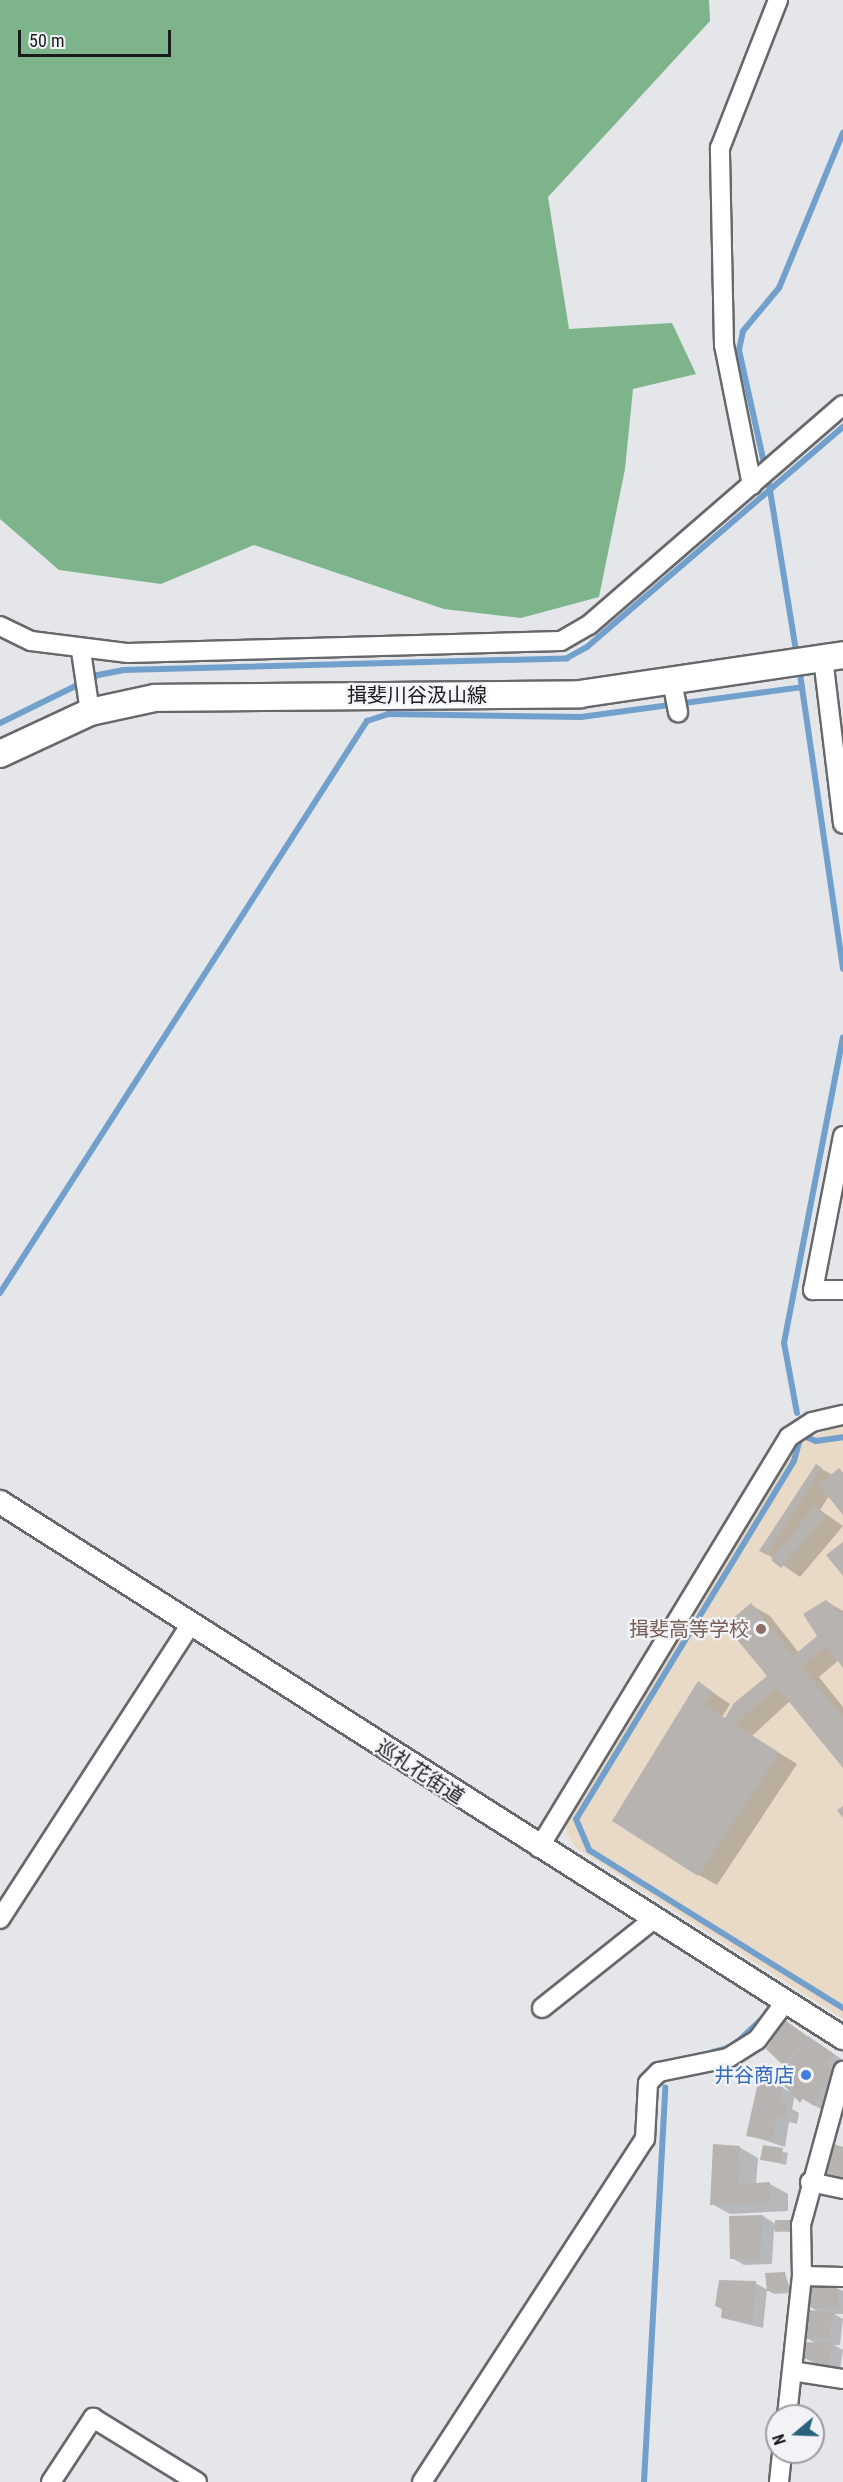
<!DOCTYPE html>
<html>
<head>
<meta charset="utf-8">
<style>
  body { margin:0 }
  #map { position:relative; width:843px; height:2482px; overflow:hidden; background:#e5e6e9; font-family:"Roboto Condensed","Noto Sans JP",sans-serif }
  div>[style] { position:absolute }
  .education>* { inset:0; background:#e9dac7 }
  .forest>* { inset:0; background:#7db48b }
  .shadow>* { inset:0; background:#0003 }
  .stream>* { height:6px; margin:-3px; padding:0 3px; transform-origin:3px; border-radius:3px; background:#72a0cc }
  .building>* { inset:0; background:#b6b3b1 }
  .roads { filter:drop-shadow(2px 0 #67686b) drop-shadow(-2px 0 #67686b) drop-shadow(0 2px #67686b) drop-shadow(0 -2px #67686b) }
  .minor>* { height:18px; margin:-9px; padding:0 9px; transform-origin:9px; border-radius:9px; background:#fff }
  .tertiary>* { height:22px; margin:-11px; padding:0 11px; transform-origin:11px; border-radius:11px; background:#fff }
  .secondary>* { height:26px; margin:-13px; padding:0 13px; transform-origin:13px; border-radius:13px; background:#fff }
  .dots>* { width:16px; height:16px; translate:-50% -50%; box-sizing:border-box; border:3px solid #f2f3f7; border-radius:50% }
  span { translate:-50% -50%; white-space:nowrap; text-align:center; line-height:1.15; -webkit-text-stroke:4.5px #f2f3f7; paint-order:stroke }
  .street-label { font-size:20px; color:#1b1b1c }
  .education-label { font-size:20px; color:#785e54 }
  .right { translate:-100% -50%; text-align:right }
  .shop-label { font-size:20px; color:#366cbe }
  .north { position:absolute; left:765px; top:2404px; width:60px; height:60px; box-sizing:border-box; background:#f2f3f7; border:2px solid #9c9d9f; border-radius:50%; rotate:251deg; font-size:16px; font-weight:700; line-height:24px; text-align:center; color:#1b1b1c }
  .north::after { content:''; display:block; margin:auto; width:21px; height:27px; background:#29627b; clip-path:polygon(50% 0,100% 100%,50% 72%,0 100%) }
  .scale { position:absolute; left:18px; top:30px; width:153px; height:27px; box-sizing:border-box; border:3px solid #1b1b1c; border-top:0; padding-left:8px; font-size:18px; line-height:21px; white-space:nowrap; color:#1b1b1c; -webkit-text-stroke:4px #f2f3f7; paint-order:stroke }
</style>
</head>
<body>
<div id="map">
  <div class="education">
    <i style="clip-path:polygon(843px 1423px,843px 2019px,576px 1848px,566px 1833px,568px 1810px,789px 1447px)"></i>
  </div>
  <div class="forest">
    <i style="clip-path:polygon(0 0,709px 0,710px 21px,548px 197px,569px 329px,672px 323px,696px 374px,633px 389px,625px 469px,599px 597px,521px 618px,444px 609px,254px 545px,161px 584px,59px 570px,0 519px)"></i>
  </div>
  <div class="shadow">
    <i style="clip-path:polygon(816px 1466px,833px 1475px,843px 1472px,843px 1513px,829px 1496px,820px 1510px,843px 1526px,800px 1577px,761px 1550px)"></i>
    <i style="clip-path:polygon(826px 1601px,843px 1611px,843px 1666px,839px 1660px,819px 1677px,843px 1707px,843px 1765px,790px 1701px,752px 1736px,797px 1764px,717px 1885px,699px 1875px,699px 1683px,730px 1704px,722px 1717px,726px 1719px,769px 1676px,751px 1605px,770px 1616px,799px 1653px,819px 1636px)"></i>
    <i style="clip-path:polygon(786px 2022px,843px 2060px,843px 2096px,832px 2115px,795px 2095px,792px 2109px,799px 2113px,797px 2124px,789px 2122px,785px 2147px,748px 2135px,783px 2088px,793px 2094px,785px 2065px)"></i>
    <i style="clip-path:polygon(739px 2147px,758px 2158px,756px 2184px,770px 2184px,788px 2194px,788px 2211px,730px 2214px,712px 2204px)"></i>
    <i style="clip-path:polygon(764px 2147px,788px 2153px,786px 2165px,762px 2159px)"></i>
    <i style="clip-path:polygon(763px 2216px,777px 2225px,790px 2222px,796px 2233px,774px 2230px,772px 2264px,744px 2265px,732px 2258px)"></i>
    <i style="clip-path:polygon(785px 2274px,792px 2293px,774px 2294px,767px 2290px,763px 2328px,722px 2318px,723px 2310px,716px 2306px,755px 2283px,768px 2290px)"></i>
    <i style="clip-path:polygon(837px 2288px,843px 2291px,843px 2314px,834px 2314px,843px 2319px,840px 2345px,834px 2345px,843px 2350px,839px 2375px,804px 2358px,817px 2344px,805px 2337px,820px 2313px,809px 2306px)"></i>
  </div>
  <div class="stream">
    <i style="left:797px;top:657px;width:169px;rotate:-99.2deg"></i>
    <i style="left:770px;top:490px;width:143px;rotate:-102.5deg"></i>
    <i style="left:739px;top:350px;width:19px;rotate:-78deg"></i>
    <i style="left:743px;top:331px;width:56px;rotate:-50.1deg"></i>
    <i style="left:779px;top:288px;width:168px;rotate:-67.6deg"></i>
    <i style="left:799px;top:667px;width:305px;rotate:81.7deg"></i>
    <i style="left:0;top:723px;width:109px;rotate:-26.1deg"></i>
    <i style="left:98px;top:675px;width:25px;rotate:-11deg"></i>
    <i style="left:123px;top:670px;width:444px;rotate:-1.5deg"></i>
    <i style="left:567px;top:658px;width:23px;rotate:-29deg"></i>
    <i style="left:587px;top:647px;width:338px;rotate:-40.7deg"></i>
    <i style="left:0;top:1293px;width:680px;rotate:-57.32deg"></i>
    <i style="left:367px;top:721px;width:22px;rotate:-18deg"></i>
    <i style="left:388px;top:714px;width:193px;rotate:0.9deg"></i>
    <i style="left:581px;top:717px;width:223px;rotate:-7.7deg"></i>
    <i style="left:797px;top:1413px;width:71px;rotate:-100.5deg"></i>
    <i style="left:784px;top:1343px;width:311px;rotate:-79.1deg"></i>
    <i style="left:801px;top:1435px;width:16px;rotate:22deg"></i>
    <i style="left:816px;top:1441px;width:27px;rotate:-8deg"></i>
    <i style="left:801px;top:1436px;width:26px;rotate:106deg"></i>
    <i style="left:794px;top:1461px;width:419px;rotate:121.3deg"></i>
    <i style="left:576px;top:1819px;width:34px;rotate:67deg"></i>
    <i style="left:589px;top:1850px;width:299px;rotate:31.9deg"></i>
    <i style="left:713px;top:2052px;width:20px;rotate:-15deg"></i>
    <i style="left:732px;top:2047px;width:45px;rotate:-43.2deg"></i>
    <i style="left:644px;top:2482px;width:395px;rotate:-86.9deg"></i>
  </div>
  <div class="building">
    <i style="clip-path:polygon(816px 1464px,822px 1468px,767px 1555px,759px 1551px)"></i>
    <i style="clip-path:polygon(839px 1468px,843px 1473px,843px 1515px,819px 1485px)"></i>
    <i style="clip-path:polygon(815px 1505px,826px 1515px,781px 1568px,771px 1560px)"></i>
    <i style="clip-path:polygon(843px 1542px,843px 1576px,826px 1555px)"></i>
    <i style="clip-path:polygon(826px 1600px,843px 1615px,843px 1668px,826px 1646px,801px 1666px,843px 1717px,843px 1768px,777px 1687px,735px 1724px,779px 1753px,698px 1876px,612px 1821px,698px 1681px,713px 1692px,704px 1705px,725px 1718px,734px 1703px,767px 1676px,725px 1625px,751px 1603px,793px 1656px,817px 1636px,803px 1614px)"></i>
    <i style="clip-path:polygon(843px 1806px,843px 1818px,837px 1810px)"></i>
    <i style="clip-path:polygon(785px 2020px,807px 2036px,784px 2066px,766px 2049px)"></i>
    <i style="clip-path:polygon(808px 2036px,834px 2054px,826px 2065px,834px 2070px,814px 2106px,803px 2098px,800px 2103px,778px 2079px)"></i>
    <i style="clip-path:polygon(759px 2078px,783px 2087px,781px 2103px,787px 2104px,785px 2118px,777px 2116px,773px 2141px,746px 2136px)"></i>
    <i style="clip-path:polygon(831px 2143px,843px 2147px,843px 2183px,820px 2175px)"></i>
    <i style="clip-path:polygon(713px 2144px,740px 2146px,738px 2184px,770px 2182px,770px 2202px,710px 2205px)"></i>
    <i style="clip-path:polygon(763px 2145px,783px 2148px,780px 2163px,760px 2160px)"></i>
    <i style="clip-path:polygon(763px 2215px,760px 2258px,730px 2259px,729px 2216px)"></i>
    <i style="clip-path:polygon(775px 2220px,791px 2220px,790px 2231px,775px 2232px)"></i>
    <i style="clip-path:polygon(785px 2272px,787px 2290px,767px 2291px,765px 2273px)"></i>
    <i style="clip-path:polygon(719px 2280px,756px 2281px,752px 2322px,721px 2318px,722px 2307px,715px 2306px)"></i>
    <i style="clip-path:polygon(813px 2285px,837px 2286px,839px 2309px,807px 2307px)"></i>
    <i style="clip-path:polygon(808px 2310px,835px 2312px,828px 2339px,804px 2338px)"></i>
    <i style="clip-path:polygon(803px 2342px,833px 2343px,827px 2369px,812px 2368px,812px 2359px,803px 2359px)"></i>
  </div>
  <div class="roads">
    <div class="minor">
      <i style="left:752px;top:485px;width:143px;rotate:-101.3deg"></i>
      <i style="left:724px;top:345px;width:197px;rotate:-91.2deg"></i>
      <i style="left:720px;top:148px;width:159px;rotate:-68.6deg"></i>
      <i style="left:0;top:626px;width:34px;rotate:26deg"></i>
      <i style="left:31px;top:641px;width:98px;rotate:7.1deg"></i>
      <i style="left:128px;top:653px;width:433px;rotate:-1.6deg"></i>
      <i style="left:561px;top:641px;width:32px;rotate:-30deg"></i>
      <i style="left:589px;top:625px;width:336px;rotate:-40.9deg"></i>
      <i style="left:81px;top:651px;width:62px;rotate:81.6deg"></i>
      <i style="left:823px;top:658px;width:167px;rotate:83.1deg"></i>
      <i style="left:672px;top:681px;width:32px;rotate:79deg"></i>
      <i style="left:843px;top:1136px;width:157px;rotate:101deg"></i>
      <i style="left:813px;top:1290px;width:30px"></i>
      <i style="left:539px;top:1848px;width:481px;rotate:-58.7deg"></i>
      <i style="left:789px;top:1437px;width:27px;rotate:-33deg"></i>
      <i style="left:812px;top:1422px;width:32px;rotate:-13deg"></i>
      <i style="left:0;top:1919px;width:350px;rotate:-57.1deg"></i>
      <i style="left:542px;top:2008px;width:143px;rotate:-38.5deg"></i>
      <i style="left:810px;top:2182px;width:34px;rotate:12deg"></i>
      <i style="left:802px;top:2276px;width:41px;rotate:1.4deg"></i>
      <i style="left:792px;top:2371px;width:52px;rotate:8.9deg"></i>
      <i style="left:787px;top:2416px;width:141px;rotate:-83.9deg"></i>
      <i style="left:802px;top:2276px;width:51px;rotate:-91.1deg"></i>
      <i style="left:801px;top:2225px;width:160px;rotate:-74.7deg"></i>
      <i style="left:51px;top:2482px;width:77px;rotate:-56.7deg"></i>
      <i style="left:93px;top:2418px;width:122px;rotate:31.6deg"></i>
      <i style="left:422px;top:2482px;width:409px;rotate:-57deg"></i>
      <i style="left:645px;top:2139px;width:56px;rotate:-86.9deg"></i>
      <i style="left:648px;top:2083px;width:16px;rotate:-45deg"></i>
      <i style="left:659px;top:2072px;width:70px;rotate:-11.5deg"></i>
      <i style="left:728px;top:2058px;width:34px;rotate:-32deg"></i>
      <i style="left:757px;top:2040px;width:49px;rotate:-53.4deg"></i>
      <i style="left:779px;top:2482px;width:30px;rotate:-84deg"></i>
    </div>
    <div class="tertiary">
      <i style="left:0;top:1502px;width:999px;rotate:32.45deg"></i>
    </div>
    <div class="secondary">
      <i style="left:0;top:754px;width:99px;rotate:-25deg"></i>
      <i style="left:90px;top:712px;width:66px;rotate:-12.2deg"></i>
      <i style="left:155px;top:698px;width:425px;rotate:-0.5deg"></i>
      <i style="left:580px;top:694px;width:266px;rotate:-8.4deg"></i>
    </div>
  </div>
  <div class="dots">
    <i style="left:761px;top:1629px;background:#8d6e63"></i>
    <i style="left:806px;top:2075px;background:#3f7fe0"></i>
  </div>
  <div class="street-label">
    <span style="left:417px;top:695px">揖斐川谷汲山線</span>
    <span style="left:420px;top:1772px;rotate:33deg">巡礼花街道</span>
  </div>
  <div class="education-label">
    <span class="right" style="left:749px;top:1629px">揖斐高等学校</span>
  </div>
  <div class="shop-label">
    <span class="right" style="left:794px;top:2075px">井谷商店</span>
  </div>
  <div class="north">N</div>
  <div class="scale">50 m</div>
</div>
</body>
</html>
